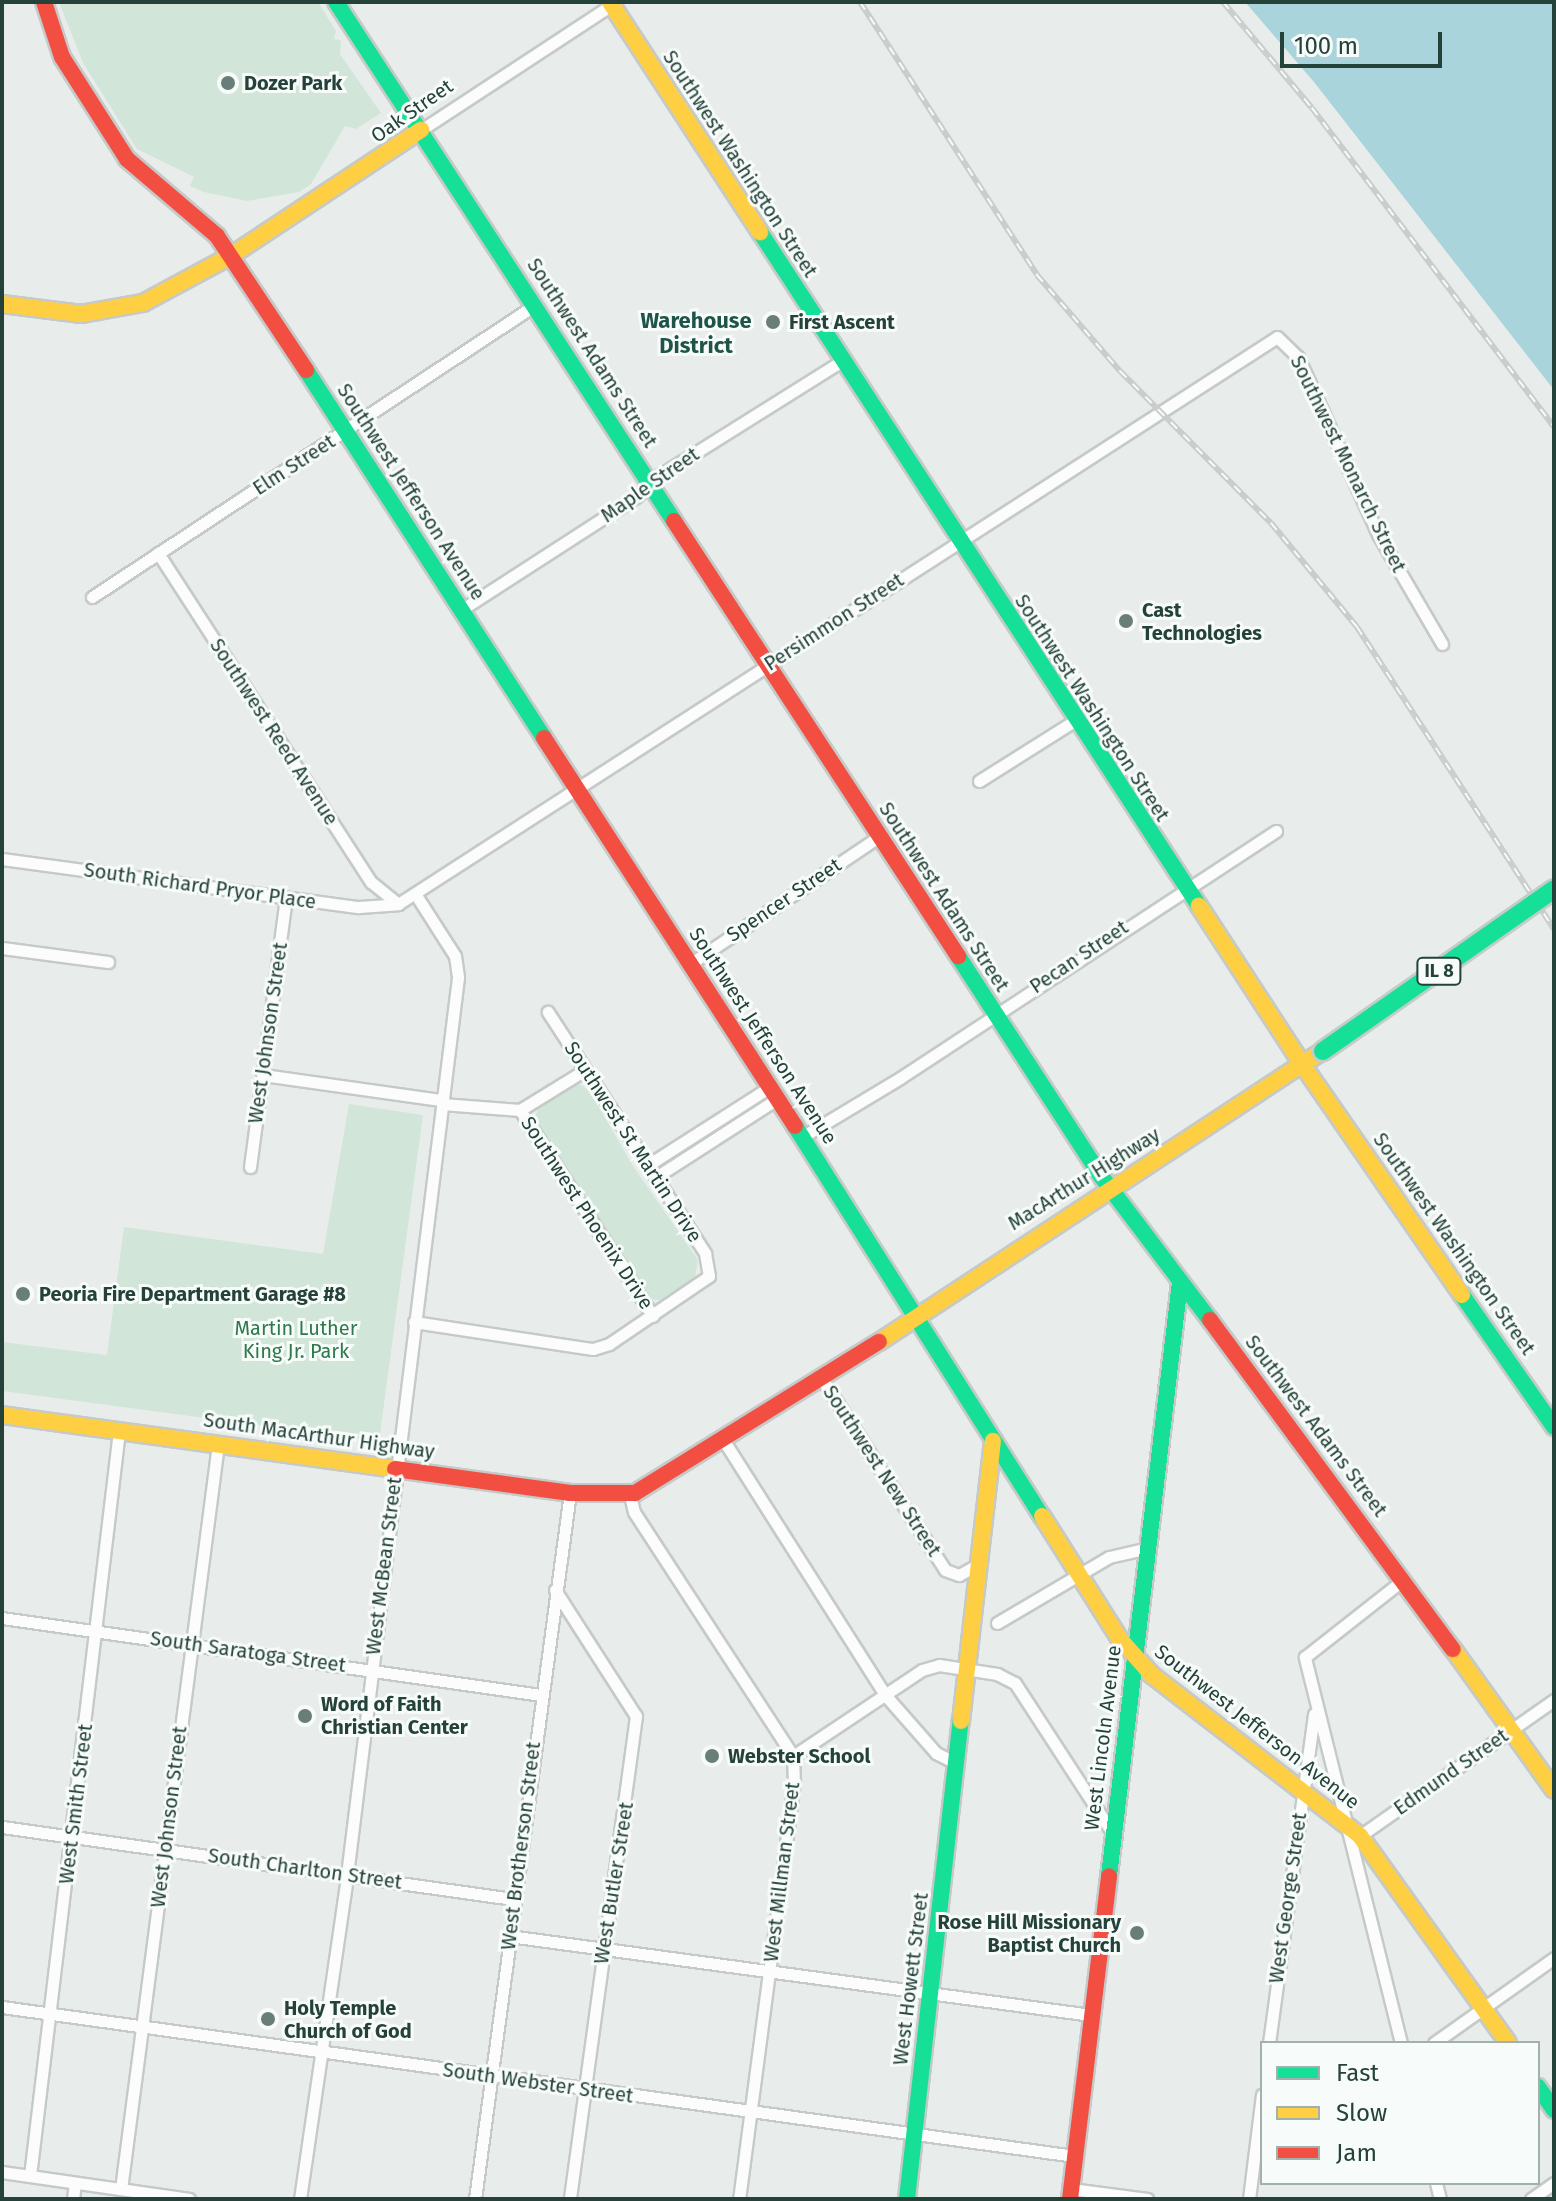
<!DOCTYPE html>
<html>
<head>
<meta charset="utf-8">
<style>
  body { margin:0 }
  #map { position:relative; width:1556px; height:2201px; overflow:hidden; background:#e8edeb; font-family:"Fira Sans",sans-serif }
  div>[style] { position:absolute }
  .green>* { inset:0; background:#d1e6d8 }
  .water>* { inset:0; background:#a9d4db }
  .roads { filter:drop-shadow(2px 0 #c5cac8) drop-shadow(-2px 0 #c5cac8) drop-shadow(0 2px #c5cac8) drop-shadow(0 -2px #c5cac8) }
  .street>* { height:11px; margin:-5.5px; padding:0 5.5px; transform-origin:5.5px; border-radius:5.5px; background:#fcfcfc }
  .fast>* { height:16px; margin:-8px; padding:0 8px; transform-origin:8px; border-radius:8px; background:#16e098 }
  .slow>* { height:16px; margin:-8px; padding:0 8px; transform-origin:8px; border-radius:8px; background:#ffcf43 }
  .jam>* { height:16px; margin:-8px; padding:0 8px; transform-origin:8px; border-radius:8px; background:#f24e42 }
  .rail>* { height:6px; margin-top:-3px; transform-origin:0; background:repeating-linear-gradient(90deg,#f7fbf9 0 9px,#c9cdcc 0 18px); box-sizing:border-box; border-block:2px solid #c9cdcc }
  .bridges { filter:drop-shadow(2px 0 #c3ccc9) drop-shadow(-2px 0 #c3ccc9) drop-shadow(0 2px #c3ccc9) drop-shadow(0 -2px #c3ccc9) }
  .fast-bridge>* { height:18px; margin:-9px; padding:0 9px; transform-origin:9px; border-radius:9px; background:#16e098 }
  .dots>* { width:22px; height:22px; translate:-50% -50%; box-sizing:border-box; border:4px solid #f7fbf9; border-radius:50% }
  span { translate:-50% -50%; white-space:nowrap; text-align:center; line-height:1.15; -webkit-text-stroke:6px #f7fbf9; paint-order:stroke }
  .shield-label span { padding:2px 6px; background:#f7fbf9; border:2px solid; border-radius:6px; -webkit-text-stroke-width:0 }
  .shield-label { font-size:18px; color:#24423a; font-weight:700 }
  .poi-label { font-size:20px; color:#24423a; font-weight:700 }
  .left { translate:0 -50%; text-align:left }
  .right { translate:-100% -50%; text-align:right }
  .street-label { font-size:20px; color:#24423a }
  .park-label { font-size:20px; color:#2d7a4b }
  .neighbourhood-label { font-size:22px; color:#1f5548; font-weight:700 }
  .frame { position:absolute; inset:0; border:4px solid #24423a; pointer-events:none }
  .legend { position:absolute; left:1260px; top:2041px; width:280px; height:144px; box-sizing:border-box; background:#f7fbf9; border:2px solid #a3b1ad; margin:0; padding:10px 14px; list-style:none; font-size:24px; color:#24423a }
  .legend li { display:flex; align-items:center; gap:16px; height:40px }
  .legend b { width:40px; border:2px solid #a3b1ad }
  .scale { position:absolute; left:1280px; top:32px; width:162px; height:36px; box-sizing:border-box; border:4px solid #24423a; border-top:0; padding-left:10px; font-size:24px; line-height:28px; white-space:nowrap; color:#24423a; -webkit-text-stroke:6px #f7fbf9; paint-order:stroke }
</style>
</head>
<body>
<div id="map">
  <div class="green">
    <i style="clip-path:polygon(59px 2px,318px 2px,336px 31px,334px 39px,341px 40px,340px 54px,381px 113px,356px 129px,345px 126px,311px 184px,299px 192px,247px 201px,204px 192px,190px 186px,194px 177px,137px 149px,83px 63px)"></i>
    <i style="clip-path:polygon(579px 1084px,589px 1090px,633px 1166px,698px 1260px,695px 1277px,660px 1300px,647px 1299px,641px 1290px,533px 1122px,540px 1104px)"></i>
    <i style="clip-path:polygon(349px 1104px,423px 1115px,379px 1441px,2px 1391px,2px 1342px,107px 1355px,124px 1227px,323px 1254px)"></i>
  </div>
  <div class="water">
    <i style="clip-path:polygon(1245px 2px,1554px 2px,1554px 390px,1314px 82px)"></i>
  </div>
  <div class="roads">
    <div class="street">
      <i style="left:421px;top:130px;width:233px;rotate:-33.3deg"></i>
      <i style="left:158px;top:553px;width:392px;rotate:57.1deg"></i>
      <i style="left:371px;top:882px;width:35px;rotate:39deg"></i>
      <i style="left:92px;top:597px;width:531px;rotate:-33.39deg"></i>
      <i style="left:461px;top:610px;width:208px;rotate:-32.9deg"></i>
      <i style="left:636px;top:497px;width:33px;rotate:-43deg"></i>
      <i style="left:660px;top:475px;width:213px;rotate:-32.1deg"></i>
      <i style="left:979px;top:781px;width:115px;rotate:-32.2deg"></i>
      <i style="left:2px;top:859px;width:360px;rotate:7.7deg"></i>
      <i style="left:359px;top:907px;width:39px;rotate:-4deg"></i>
      <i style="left:398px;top:904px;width:1046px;rotate:-32.82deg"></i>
      <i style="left:1277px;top:337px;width:29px;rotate:44deg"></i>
      <i style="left:1298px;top:357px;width:196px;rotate:65.7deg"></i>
      <i style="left:1379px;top:536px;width:125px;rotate:59.7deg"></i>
      <i style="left:2px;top:948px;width:107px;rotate:7.5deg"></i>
      <i style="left:690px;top:964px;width:227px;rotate:-34deg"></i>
      <i style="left:263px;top:1075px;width:181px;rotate:8deg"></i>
      <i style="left:442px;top:1104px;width:78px;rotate:4.4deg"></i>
      <i style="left:520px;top:1110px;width:76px;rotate:-31.6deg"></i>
      <i style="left:520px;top:1110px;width:245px;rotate:57.2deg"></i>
      <i style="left:802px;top:1137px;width:114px;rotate:-31deg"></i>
      <i style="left:900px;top:1078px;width:450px;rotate:-33.3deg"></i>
      <i style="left:648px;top:1165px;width:145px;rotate:-32.6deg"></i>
      <i style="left:250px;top:1167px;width:271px;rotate:-82.4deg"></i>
      <i style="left:656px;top:1177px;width:144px;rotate:-32.8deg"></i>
      <i style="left:414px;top:1322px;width:181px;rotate:8.6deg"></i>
      <i style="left:593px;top:1349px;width:17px;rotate:-17deg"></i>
      <i style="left:609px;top:1344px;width:121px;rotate:-34.2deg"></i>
      <i style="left:709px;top:1276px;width:23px;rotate:-100deg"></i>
      <i style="left:705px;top:1253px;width:288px;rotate:-123.1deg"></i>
      <i style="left:822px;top:1379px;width:227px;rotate:57.2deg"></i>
      <i style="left:945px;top:1570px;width:15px;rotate:20deg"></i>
      <i style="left:959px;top:1575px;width:25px;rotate:-29deg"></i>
      <i style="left:724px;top:1441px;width:302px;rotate:57.6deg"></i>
      <i style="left:886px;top:1696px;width:76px;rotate:48.7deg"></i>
      <i style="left:936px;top:1753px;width:22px;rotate:27deg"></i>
      <i style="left:630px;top:1495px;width:17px;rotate:77deg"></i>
      <i style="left:634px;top:1512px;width:291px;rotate:56.9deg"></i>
      <i style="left:793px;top:1756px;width:26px;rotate:88deg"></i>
      <i style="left:794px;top:1782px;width:421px;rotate:97.5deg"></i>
      <i style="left:555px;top:1590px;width:150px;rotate:57.3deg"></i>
      <i style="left:636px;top:1716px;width:487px;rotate:97.8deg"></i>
      <i style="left:2px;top:1618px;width:544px;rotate:8.13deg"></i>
      <i style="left:997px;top:1623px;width:130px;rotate:-30.5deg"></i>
      <i style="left:1109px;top:1557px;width:41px;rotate:-12.7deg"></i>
      <i style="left:793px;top:1756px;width:155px;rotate:-33.7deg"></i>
      <i style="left:922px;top:1670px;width:18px;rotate:-16deg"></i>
      <i style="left:939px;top:1665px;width:59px;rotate:8.8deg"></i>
      <i style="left:997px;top:1674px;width:20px;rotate:27deg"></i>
      <i style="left:1015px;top:1683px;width:180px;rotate:57deg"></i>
      <i style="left:2px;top:1827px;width:516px;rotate:8.02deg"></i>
      <i style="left:1354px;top:1840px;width:244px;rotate:-35deg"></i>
      <i style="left:509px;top:1936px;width:587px;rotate:7.73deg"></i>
      <i style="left:2px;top:2007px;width:1083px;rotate:7.91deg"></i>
      <i style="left:1269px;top:2043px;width:332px;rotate:-82.2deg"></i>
      <i style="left:1401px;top:2043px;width:398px;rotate:-104deg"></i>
      <i style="left:1305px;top:1657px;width:125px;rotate:-38.2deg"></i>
      <i style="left:1434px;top:2043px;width:147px;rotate:-35.3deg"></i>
      <i style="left:2px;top:2172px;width:189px;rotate:8.2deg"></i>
      <i style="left:30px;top:2176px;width:750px;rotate:-83.19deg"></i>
      <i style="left:1436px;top:2183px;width:16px;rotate:76deg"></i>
      <i style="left:121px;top:2189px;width:751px;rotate:-82.58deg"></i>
      <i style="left:1071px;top:2189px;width:77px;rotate:7.5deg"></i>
      <i style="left:73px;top:2199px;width:16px;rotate:-83deg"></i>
      <i style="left:300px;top:2199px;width:327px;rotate:-81.7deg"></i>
      <i style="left:347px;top:1875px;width:905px;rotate:-82.95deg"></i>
      <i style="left:458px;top:977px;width:21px;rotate:-98deg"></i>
      <i style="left:455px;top:956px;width:72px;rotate:-122.6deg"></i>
      <i style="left:475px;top:2199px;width:712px;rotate:-82.34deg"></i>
      <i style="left:1249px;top:2199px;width:105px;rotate:-82.9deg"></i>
      <i style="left:1531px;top:2199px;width:28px;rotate:-35deg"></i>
    </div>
    <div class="fast">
      <i style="left:336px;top:2px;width:619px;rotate:56.93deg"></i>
      <i style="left:760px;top:232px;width:804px;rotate:56.92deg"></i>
      <i style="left:306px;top:370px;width:438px;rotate:57.1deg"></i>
      <i style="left:958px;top:956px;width:262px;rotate:57deg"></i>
      <i style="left:1101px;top:1176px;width:181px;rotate:52.9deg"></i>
      <i style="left:795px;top:1126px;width:462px;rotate:57.7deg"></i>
      <i style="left:1462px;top:1295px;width:161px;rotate:55.1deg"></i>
      <i style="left:1109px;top:1876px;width:598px;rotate:-83.18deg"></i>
      <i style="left:1538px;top:2087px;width:28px;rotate:55deg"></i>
      <i style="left:907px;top:2199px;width:481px;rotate:-83.6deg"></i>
    </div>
    <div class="slow">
      <i style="left:610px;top:2px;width:275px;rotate:56.9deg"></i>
      <i style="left:2px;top:304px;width:80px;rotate:7.2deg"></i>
      <i style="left:81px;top:314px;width:63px;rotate:-10.1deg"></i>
      <i style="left:143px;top:303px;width:101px;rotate:-28.3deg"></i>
      <i style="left:232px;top:255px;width:227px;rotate:-33.5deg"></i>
      <i style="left:1323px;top:1051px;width:25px;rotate:148deg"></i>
      <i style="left:1302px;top:1064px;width:281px;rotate:55.3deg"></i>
      <i style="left:879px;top:1342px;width:506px;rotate:-33.31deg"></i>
      <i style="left:1302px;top:1064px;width:189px;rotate:-123.1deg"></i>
      <i style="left:2px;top:1415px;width:397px;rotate:7.8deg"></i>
      <i style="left:1042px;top:1516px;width:144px;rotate:57.7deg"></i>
      <i style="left:1119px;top:1638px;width:50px;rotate:48.3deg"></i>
      <i style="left:1152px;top:1675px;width:263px;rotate:37.7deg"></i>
      <i style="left:1360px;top:1836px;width:254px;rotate:54.4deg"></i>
      <i style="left:1453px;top:1649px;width:173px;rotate:54.4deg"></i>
      <i style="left:961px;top:1721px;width:282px;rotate:-83.5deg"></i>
    </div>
    <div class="jam">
      <i style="left:44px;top:2px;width:58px;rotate:71.9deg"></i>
      <i style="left:62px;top:57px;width:121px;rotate:57.5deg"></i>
      <i style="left:127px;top:159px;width:118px;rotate:40.5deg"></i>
      <i style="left:217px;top:236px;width:161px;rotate:56.4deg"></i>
      <i style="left:674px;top:521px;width:520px;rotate:56.86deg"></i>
      <i style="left:544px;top:738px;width:462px;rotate:57.1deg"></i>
      <i style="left:1210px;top:1320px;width:409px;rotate:53.6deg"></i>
      <i style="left:395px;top:1469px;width:177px;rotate:7.8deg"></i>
      <i style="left:570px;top:1493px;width:65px"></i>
      <i style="left:635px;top:1493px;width:287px;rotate:-31.8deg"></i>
      <i style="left:1070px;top:2199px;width:325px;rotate:-83.1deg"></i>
    </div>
  </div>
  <div class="rail">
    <i style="left:860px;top:2px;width:325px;rotate:57deg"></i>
    <i style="left:1037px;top:275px;width:127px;rotate:49.2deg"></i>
    <i style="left:1120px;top:371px;width:214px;rotate:45.2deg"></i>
    <i style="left:1271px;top:523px;width:135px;rotate:50.4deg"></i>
    <i style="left:1357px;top:627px;width:361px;rotate:56.9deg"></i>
    <i style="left:1223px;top:2px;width:138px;rotate:50deg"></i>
    <i style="left:1312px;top:108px;width:400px;rotate:52.8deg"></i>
  </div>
  <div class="bridges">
    <div class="fast-bridge">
      <i style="left:1323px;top:1051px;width:282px;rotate:-35deg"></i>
    </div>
  </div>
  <div class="dots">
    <i style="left:228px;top:83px;background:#697e78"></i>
    <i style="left:773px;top:322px;background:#697e78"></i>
    <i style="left:1126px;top:621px;background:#697e78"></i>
    <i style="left:23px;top:1294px;background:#697e78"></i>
    <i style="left:305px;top:1716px;background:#697e78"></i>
    <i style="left:712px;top:1756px;background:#697e78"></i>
    <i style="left:1137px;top:1933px;background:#697e78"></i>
    <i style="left:268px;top:2019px;background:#697e78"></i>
  </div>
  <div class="shield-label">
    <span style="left:1439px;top:971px">IL 8</span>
  </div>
  <div class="poi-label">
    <span class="left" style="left:244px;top:83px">Dozer Park</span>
    <span class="left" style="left:789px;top:322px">First Ascent</span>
    <span class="left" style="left:1142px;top:622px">Cast<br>Technologies</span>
    <span class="left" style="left:39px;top:1294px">Peoria Fire Department Garage #8</span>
    <span class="left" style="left:321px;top:1716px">Word of Faith<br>Christian Center</span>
    <span class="left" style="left:728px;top:1756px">Webster School</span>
    <span class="right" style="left:1121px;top:1934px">Rose Hill Missionary<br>Baptist Church</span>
    <span class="left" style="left:284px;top:2020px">Holy Temple<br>Church of God</span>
  </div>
  <div class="street-label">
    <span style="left:412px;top:111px;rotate:-35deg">Oak Street</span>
    <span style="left:740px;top:164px;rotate:57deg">Southwest Washington Street</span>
    <span style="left:592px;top:353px;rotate:57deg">Southwest Adams Street</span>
    <span style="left:1348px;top:464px;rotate:64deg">Southwest Monarch Street</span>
    <span style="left:294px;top:465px;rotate:-33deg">Elm Street</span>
    <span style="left:650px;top:485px;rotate:-35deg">Maple Street</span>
    <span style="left:411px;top:492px;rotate:57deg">Southwest Jefferson Avenue</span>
    <span style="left:834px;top:622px;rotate:-33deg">Persimmon Street</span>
    <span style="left:1092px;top:708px;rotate:57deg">Southwest Washington Street</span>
    <span style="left:274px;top:732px;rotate:57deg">Southwest Reed Avenue</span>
    <span style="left:200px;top:886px;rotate:8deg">South Richard Pryor Place</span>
    <span style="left:944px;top:897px;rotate:57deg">Southwest Adams Street</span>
    <span style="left:784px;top:900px;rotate:-34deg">Spencer Street</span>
    <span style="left:1079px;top:957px;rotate:-34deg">Pecan Street</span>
    <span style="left:268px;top:1033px;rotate:-82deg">West Johnson Street</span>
    <span style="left:763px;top:1036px;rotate:57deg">Southwest Jefferson Avenue</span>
    <span style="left:633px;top:1142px;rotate:57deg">Southwest St Martin Drive</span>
    <span style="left:1084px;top:1179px;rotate:-32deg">MacArthur Highway</span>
    <span style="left:587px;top:1213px;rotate:57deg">Southwest Phoenix Drive</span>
    <span style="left:1454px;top:1244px;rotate:55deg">Southwest Washington Street</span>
    <span style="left:1316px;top:1426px;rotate:53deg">Southwest Adams Street</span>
    <span style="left:319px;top:1436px;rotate:8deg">South MacArthur Highway</span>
    <span style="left:882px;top:1471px;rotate:57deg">Southwest New Street</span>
    <span style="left:384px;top:1566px;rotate:-83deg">West McBean Street</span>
    <span style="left:248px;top:1652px;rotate:8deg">South Saratoga Street</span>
    <span style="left:1257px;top:1727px;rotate:38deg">Southwest Jefferson Avenue</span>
    <span style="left:1103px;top:1738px;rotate:-83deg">West Lincoln Avenue</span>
    <span style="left:1451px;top:1772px;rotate:-35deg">Edmund Street</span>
    <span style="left:76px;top:1804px;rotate:-83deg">West Smith Street</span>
    <span style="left:169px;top:1817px;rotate:-83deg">West Johnson Street</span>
    <span style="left:521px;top:1846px;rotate:-83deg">West Brotherson Street</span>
    <span style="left:305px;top:1869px;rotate:8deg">South Charlton Street</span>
    <span style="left:782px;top:1872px;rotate:-83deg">West Millman Street</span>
    <span style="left:614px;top:1883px;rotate:-81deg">West Butler Street</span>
    <span style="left:1288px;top:1898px;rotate:-82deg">West George Street</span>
    <span style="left:911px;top:1979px;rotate:-83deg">West Howett Street</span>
    <span style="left:538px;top:2083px;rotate:8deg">South Webster Street</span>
  </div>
  <div class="park-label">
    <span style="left:296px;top:1340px">Martin Luther<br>King Jr. Park</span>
  </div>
  <div class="neighbourhood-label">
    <span style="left:696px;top:333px">Warehouse<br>District</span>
  </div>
  <div class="frame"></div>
  <ul class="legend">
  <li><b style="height:10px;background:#16e098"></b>Fast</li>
  <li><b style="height:10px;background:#ffcf43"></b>Slow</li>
  <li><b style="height:10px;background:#f24e42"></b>Jam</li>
  </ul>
  <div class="scale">100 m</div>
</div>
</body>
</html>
